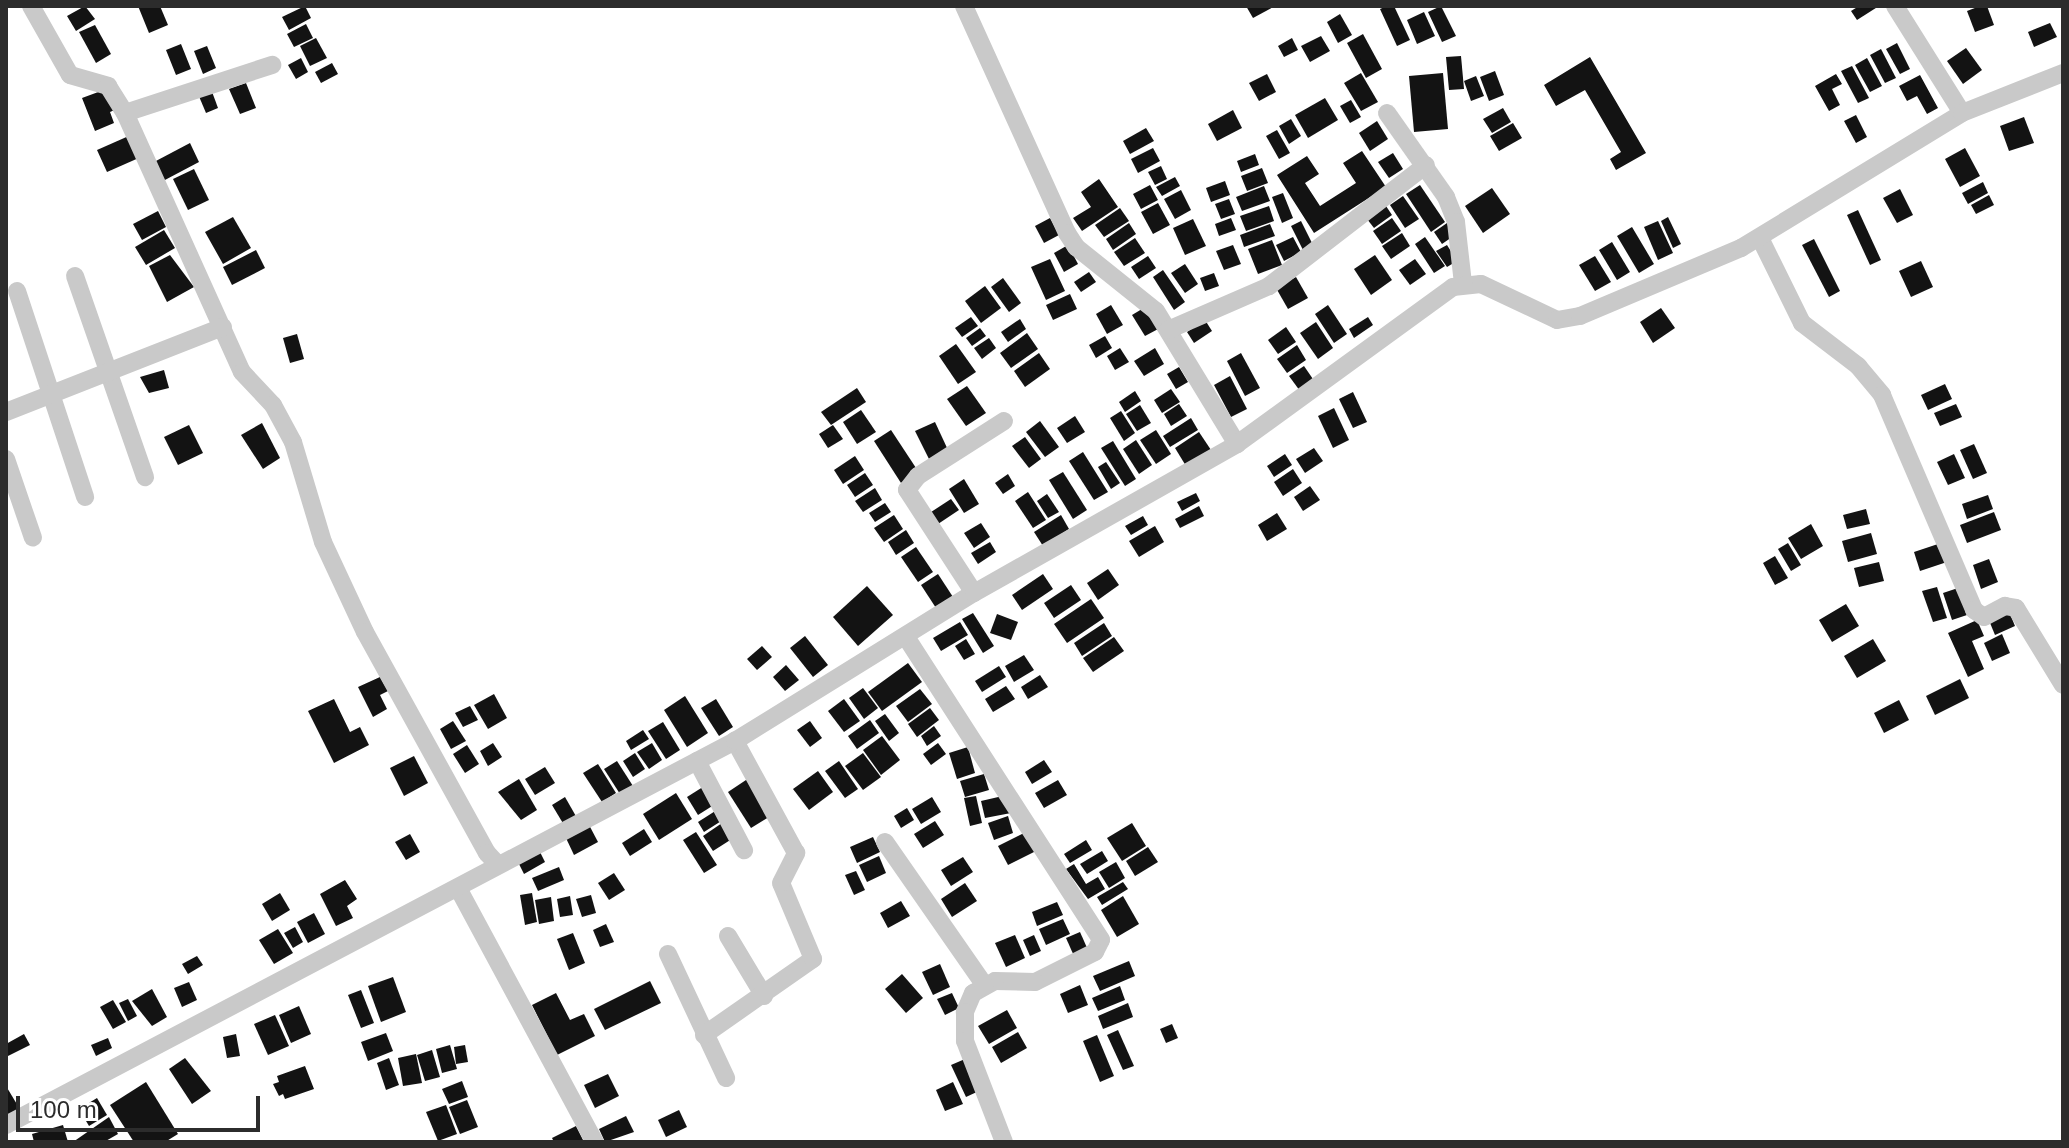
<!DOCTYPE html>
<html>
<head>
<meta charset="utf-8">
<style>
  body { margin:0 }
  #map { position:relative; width:2069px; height:1148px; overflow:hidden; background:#fff; font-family:Helvetica,sans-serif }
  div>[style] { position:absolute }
  .building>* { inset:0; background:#131313 }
  .street>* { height:18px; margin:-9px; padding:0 9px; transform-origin:9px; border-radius:9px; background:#c9c9c9 }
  span { translate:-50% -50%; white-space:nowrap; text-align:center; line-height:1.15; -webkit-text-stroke:8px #fff; paint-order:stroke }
  .frame { position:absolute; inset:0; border:8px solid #2c2c2c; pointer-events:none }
  .scale { position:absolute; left:16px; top:1096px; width:244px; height:36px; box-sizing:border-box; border:4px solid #2c2c2c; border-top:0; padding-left:10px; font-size:24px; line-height:28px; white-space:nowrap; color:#2c2c2c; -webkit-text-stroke:6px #fff; paint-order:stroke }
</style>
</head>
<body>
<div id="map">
  <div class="building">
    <i style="clip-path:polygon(85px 6px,95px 19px,76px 31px,67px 16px)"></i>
    <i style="clip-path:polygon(138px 6px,160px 6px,168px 25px,149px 33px)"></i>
    <i style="clip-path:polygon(305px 6px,311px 18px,289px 30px,282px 17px)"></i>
    <i style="clip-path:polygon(1246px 6px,1275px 6px,1253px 18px)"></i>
    <i style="clip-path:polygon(1387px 6px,1394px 6px,1410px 40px,1397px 46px,1380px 9px)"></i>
    <i style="clip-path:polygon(1441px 6px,1456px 36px,1442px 42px,1428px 12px)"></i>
    <i style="clip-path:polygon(1859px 6px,1879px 6px,1857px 20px,1851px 11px)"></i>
    <i style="clip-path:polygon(1980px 6px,1987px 6px,1994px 25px,1975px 32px,1967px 11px)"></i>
    <i style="clip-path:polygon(1424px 12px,1435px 36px,1417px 44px,1407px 20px)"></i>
    <i style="clip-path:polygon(1340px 14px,1352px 35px,1338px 43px,1327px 22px)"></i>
    <i style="clip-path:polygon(2050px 23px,2057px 37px,2034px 47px,2028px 32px)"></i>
    <i style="clip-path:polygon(306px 24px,313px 38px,294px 47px,287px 34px)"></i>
    <i style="clip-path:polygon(95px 25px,111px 54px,96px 63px,79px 32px)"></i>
    <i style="clip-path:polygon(1363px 34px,1382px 69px,1366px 78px,1347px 43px)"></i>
    <i style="clip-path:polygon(1321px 36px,1330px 51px,1310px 62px,1301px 46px)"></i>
    <i style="clip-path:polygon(316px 38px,327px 58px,310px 66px,300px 46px)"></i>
    <i style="clip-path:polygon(1292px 38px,1298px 50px,1284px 57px,1278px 46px)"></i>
    <i style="clip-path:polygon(1897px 43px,1910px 69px,1900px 74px,1886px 49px)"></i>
    <i style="clip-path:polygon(181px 44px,191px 69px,176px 75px,166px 50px)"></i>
    <i style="clip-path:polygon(207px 46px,216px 68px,203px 74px,194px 51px)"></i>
    <i style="clip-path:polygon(1966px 48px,1982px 70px,1963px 84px,1947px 61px)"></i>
    <i style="clip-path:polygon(1881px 49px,1896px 78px,1885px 83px,1870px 55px)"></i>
    <i style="clip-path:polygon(1461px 56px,1464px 89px,1449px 90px,1446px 57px)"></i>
    <i style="clip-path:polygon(1590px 57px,1646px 153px,1616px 170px,1610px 159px,1621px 152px,1585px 90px,1556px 106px,1544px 85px)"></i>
    <i style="clip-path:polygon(301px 58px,308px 72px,296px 79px,288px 65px)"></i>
    <i style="clip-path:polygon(1867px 58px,1882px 86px,1870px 92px,1855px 65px)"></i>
    <i style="clip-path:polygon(332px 63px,338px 74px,321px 83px,315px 72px)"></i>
    <i style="clip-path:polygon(1852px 66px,1869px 98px,1858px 103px,1841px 71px)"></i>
    <i style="clip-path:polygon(1495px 71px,1504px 95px,1489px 101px,1480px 77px)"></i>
    <i style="clip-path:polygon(1361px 73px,1378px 102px,1361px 111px,1344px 83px)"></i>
    <i style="clip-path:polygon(1443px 73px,1448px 129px,1414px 132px,1409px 76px)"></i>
    <i style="clip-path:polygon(1267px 74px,1276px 92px,1259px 101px,1249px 83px)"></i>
    <i style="clip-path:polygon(1836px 74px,1842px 84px,1832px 89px,1840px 105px,1829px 111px,1815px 86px)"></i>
    <i style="clip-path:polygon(1920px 75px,1938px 108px,1927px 114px,1917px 96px,1907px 101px,1899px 86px)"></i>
    <i style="clip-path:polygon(1476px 76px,1484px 96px,1471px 101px,1464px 81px)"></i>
    <i style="clip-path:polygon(246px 83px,256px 108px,240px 114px,229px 89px)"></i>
    <i style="clip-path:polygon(211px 89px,218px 108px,206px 113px,198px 94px)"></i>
    <i style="clip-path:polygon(101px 91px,117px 109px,110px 112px,114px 123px,95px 131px,82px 98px)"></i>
    <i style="clip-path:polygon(1325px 98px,1338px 120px,1308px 138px,1295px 115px)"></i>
    <i style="clip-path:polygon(1351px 100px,1361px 117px,1350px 123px,1340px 106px)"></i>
    <i style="clip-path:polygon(1503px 108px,1511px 122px,1492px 133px,1483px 119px)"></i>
    <i style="clip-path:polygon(1233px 110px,1242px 128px,1217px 141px,1208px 124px)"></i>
    <i style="clip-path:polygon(1856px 115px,1867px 137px,1856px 143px,1844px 121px)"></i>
    <i style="clip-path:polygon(2024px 117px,2034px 143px,2009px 151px,2000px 126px)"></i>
    <i style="clip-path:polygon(1291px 119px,1301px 136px,1289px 144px,1279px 126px)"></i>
    <i style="clip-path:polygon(1377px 121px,1388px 139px,1370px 151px,1359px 133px)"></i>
    <i style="clip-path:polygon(1513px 123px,1522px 138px,1499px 151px,1490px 136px)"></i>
    <i style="clip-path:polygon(1146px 128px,1154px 141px,1130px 154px,1123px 141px)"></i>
    <i style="clip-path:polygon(1277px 130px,1290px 153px,1279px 159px,1266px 136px)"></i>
    <i style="clip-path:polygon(131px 135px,141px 157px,107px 172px,97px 150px)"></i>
    <i style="clip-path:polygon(190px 143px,199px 162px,163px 181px,154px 162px)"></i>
    <i style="clip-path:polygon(1153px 148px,1160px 161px,1138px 173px,1131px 159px)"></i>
    <i style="clip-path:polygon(1965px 148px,1980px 176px,1960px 187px,1945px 159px)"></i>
    <i style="clip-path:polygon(1362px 151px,1386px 187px,1314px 233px,1277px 175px,1307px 156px,1319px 174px,1305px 183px,1320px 206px,1356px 183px,1343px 163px)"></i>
    <i style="clip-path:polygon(1393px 153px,1403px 169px,1389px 178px,1378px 162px)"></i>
    <i style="clip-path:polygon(1255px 154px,1259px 165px,1241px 172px,1237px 161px)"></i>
    <i style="clip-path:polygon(1161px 166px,1167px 179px,1155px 185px,1148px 172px)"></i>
    <i style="clip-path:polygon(1262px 168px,1268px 183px,1247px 191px,1241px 176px)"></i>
    <i style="clip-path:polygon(194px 169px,209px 200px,188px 210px,173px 179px)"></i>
    <i style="clip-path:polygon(1175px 177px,1180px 186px,1162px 196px,1156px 187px)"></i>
    <i style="clip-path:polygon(1099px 179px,1118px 207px,1082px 231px,1073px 218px,1091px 207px,1081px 192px)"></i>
    <i style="clip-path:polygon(1225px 181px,1230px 195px,1211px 202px,1206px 188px)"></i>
    <i style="clip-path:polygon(1983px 182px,1988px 193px,1968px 204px,1962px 193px)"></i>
    <i style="clip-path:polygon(1150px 185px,1158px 200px,1141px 209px,1133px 194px)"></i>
    <i style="clip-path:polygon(1420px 185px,1445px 222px,1431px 232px,1406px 194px)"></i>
    <i style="clip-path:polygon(1264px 186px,1270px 201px,1242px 211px,1236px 197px)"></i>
    <i style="clip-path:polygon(1492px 188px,1510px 214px,1483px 233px,1465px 206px)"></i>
    <i style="clip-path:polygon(1900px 189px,1913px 215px,1897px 223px,1883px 198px)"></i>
    <i style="clip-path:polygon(1181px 190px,1191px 210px,1175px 219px,1164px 199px)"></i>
    <i style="clip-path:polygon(1283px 193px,1293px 218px,1282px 223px,1272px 197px)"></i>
    <i style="clip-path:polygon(1989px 195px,1994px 205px,1976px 214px,1971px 205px)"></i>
    <i style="clip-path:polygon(1403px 196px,1419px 219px,1405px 228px,1390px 205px)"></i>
    <i style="clip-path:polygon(1229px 199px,1235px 214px,1221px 219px,1215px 204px)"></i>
    <i style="clip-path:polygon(1158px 203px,1170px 225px,1153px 234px,1141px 212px)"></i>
    <i style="clip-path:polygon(1269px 206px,1274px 221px,1246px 231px,1240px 216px)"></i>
    <i style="clip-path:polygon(1386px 206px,1392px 215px,1374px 228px,1367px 219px)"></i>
    <i style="clip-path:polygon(1120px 208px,1129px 221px,1104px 237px,1095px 225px)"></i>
    <i style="clip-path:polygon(1858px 210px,1881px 260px,1870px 265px,1847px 215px)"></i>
    <i style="clip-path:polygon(158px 211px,166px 227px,142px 240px,133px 224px)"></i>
    <i style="clip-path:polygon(233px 217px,251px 248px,223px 264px,205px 232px)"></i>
    <i style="clip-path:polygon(1668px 217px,1681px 244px,1673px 248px,1661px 221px)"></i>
    <i style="clip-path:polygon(1050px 218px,1059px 235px,1044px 243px,1035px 226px)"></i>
    <i style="clip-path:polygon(1231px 218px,1236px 230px,1219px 236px,1215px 224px)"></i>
    <i style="clip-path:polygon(1392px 218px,1401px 231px,1382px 244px,1373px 231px)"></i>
    <i style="clip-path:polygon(1193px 219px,1206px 246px,1185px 255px,1173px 228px)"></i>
    <i style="clip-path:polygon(1301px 221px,1313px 245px,1303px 250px,1291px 226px)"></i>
    <i style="clip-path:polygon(1658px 221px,1673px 253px,1658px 260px,1644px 227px)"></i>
    <i style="clip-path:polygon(1129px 223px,1136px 234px,1113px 250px,1106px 239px)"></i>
    <i style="clip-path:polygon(1447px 223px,1455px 235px,1442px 244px,1434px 232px)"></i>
    <i style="clip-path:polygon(1270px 224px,1275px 236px,1244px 247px,1240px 235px)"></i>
    <i style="clip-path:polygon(1632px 227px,1654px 264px,1639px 273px,1617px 236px)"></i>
    <i style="clip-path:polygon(164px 230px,175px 248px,146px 265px,135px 247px)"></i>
    <i style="clip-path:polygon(1402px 233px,1410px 246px,1391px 259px,1382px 246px)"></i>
    <i style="clip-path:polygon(1293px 237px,1301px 252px,1284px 261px,1276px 245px)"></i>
    <i style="clip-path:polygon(1425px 237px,1445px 266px,1434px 273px,1415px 244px)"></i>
    <i style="clip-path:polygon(1135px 238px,1145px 253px,1124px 266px,1114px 252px)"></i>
    <i style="clip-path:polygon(1814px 239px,1840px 291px,1829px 297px,1802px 245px)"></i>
    <i style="clip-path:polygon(1272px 240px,1282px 265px,1258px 274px,1248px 249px)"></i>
    <i style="clip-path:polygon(1612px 242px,1630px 272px,1617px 280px,1599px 250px)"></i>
    <i style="clip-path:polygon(1068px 245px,1078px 264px,1064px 272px,1054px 253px)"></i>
    <i style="clip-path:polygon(1233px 245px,1241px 264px,1224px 270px,1216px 251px)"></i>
    <i style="clip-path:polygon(1447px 245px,1457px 261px,1447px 267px,1436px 251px)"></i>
    <i style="clip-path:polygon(256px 250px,265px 268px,232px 285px,223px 267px)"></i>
    <i style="clip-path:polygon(170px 255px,194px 287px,167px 302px,149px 266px)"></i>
    <i style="clip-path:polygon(1375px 255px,1392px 280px,1371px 295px,1354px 269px)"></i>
    <i style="clip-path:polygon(1148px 256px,1156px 268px,1139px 279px,1131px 267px)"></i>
    <i style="clip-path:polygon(1595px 256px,1611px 282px,1595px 291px,1579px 265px)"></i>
    <i style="clip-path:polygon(1050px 259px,1065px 291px,1046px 300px,1031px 267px)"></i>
    <i style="clip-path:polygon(1415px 259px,1426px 274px,1410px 285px,1399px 270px)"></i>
    <i style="clip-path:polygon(1921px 261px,1933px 287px,1911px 297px,1899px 271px)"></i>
    <i style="clip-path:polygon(1185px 264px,1198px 284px,1185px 293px,1171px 273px)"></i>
    <i style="clip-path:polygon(1163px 270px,1185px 302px,1174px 310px,1153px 277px)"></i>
    <i style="clip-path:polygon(1089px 272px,1096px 282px,1081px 292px,1074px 282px)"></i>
    <i style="clip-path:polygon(1214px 273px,1219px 286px,1205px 291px,1200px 278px)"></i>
    <i style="clip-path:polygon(1296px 277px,1308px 298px,1288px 309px,1276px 288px)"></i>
    <i style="clip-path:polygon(1003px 278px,1021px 303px,1009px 312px,991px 287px)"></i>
    <i style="clip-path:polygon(985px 286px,1001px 308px,981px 323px,965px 301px)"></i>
    <i style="clip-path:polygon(1070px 294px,1077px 309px,1053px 320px,1046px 305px)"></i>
    <i style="clip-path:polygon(1111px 305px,1123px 325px,1107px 334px,1096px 314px)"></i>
    <i style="clip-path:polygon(1328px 305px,1347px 334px,1334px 343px,1315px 314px)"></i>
    <i style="clip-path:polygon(1147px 306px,1160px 328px,1145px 336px,1132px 315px)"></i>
    <i style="clip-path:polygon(1661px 308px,1675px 328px,1653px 343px,1640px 322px)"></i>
    <i style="clip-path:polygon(971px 317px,978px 326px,962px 337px,955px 328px)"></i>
    <i style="clip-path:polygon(1368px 317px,1373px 325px,1354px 338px,1349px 329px)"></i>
    <i style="clip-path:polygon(1020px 319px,1026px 329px,1008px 342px,1001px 332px)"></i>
    <i style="clip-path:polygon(1205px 320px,1212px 331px,1194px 343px,1187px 332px)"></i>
    <i style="clip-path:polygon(1316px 322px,1333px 348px,1318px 359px,1300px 333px)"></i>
    <i style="clip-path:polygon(1286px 327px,1296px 342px,1278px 354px,1268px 340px)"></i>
    <i style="clip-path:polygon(980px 328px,986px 336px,972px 346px,966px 338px)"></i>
    <i style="clip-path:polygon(1027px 333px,1038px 349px,1011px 368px,1000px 353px)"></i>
    <i style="clip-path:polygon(297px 334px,304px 359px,290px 363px,283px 338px)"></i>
    <i style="clip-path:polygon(1105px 336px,1112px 348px,1096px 358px,1089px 345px)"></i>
    <i style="clip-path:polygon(989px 338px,996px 348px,982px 359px,974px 348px)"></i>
    <i style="clip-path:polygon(956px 344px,976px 372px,958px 384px,939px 356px)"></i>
    <i style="clip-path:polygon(1297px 345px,1306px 360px,1287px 373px,1277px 359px)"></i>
    <i style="clip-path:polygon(1120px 348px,1129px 362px,1115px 370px,1107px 356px)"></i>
    <i style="clip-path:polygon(1155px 348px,1164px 364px,1144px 376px,1134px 361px)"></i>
    <i style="clip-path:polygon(1039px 353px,1050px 369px,1025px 387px,1014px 371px)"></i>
    <i style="clip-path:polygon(1241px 353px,1260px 388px,1245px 396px,1227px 361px)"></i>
    <i style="clip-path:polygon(1304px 366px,1315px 382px,1300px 391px,1289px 376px)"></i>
    <i style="clip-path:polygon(1179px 367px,1188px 382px,1176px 389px,1167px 374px)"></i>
    <i style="clip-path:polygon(164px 370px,169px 388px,149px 393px,140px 377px)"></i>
    <i style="clip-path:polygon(1230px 376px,1247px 409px,1231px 417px,1214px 385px)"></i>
    <i style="clip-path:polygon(1945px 384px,1952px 399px,1928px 410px,1921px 395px)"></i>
    <i style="clip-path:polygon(967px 386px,986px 413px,966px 426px,947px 399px)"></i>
    <i style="clip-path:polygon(857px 388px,866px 402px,831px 425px,821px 412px)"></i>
    <i style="clip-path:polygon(1171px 389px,1180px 402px,1162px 413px,1154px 400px)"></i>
    <i style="clip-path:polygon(1135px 391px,1141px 401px,1125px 412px,1119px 402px)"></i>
    <i style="clip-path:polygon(1353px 392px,1367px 422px,1353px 428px,1339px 399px)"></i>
    <i style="clip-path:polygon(1179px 404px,1187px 416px,1171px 426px,1164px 414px)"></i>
    <i style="clip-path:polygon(1956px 404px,1962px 417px,1940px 426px,1934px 413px)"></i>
    <i style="clip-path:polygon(1140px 405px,1151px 423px,1137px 431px,1126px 414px)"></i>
    <i style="clip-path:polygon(1334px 408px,1349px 440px,1333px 448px,1318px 416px)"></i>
    <i style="clip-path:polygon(861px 410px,876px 432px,857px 444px,843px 422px)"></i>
    <i style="clip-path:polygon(1121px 411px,1135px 433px,1124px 441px,1110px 418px)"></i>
    <i style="clip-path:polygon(1075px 416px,1085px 432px,1067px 443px,1057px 428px)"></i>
    <i style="clip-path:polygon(1191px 418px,1198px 430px,1170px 447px,1163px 436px)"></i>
    <i style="clip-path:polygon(1040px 421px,1059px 447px,1045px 457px,1026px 432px)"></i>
    <i style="clip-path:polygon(935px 422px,948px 450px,929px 459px,915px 431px)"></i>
    <i style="clip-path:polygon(262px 423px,280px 458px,263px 469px,241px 435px)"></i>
    <i style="clip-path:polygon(189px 425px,203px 453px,178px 465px,164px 437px)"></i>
    <i style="clip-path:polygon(833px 425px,843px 439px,828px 448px,819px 434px)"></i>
    <i style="clip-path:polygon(891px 430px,918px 471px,901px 483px,874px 441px)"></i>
    <i style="clip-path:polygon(1156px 430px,1171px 454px,1156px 464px,1140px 440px)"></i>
    <i style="clip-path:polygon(1199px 432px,1211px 450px,1186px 466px,1175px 448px)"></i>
    <i style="clip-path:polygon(1025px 437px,1041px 459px,1029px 468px,1012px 446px)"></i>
    <i style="clip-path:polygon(1136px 440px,1152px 465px,1139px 474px,1123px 449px)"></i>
    <i style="clip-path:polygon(1113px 441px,1136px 479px,1125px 486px,1101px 448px)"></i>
    <i style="clip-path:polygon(1974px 444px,1987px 473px,1973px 479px,1960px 450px)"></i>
    <i style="clip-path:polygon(1314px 448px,1323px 461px,1305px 473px,1296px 459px)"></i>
    <i style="clip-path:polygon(1083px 452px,1108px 492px,1094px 500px,1069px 461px)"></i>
    <i style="clip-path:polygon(1285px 454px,1292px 465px,1274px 477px,1267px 466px)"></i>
    <i style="clip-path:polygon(1954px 454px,1965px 478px,1948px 485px,1937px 462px)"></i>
    <i style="clip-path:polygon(855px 456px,864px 470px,843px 484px,834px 470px)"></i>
    <i style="clip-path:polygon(1106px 462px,1120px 483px,1111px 489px,1098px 467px)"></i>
    <i style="clip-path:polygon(1293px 469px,1302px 483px,1283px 496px,1274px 482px)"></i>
    <i style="clip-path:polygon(1063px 472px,1087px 510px,1073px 519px,1049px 480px)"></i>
    <i style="clip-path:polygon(865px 473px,873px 485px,855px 497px,847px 485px)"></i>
    <i style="clip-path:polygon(1008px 474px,1015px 486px,1003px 494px,995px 483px)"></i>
    <i style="clip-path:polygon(964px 479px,979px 504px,964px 513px,949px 489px)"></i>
    <i style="clip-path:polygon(1310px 486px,1320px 500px,1303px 511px,1294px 497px)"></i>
    <i style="clip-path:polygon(875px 488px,882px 500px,863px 512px,855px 501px)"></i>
    <i style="clip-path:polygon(1028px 492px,1046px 520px,1033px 528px,1015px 501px)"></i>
    <i style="clip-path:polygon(1196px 493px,1200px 501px,1182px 511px,1177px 502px)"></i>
    <i style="clip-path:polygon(1047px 494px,1059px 512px,1048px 518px,1037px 501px)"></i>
    <i style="clip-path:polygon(1988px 495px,1993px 509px,1967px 519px,1962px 504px)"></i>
    <i style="clip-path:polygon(951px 499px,959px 510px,935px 526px,928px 514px)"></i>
    <i style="clip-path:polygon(885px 503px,891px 512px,875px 522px,869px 513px)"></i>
    <i style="clip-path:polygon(1199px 506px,1204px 516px,1180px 528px,1175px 519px)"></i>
    <i style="clip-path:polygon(1866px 509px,1870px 524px,1847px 529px,1843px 515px)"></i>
    <i style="clip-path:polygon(1994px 512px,2001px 530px,1967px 543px,1960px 525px)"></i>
    <i style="clip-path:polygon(1277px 513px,1287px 529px,1267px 541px,1258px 525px)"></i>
    <i style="clip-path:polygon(894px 515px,903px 529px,884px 542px,874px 528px)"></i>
    <i style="clip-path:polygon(1061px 515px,1069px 529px,1043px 546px,1034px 532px)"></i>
    <i style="clip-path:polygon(1143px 516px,1148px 525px,1131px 535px,1125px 526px)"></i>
    <i style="clip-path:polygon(981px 523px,990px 537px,974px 548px,964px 533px)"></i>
    <i style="clip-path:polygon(1811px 524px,1823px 546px,1801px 559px,1788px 538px)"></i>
    <i style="clip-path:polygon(1155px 526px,1164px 542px,1139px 557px,1129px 541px)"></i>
    <i style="clip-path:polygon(906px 530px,914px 543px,896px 555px,888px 542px)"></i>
    <i style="clip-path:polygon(1871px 533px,1877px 554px,1848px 562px,1842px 541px)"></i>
    <i style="clip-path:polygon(990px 542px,996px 552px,978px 564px,971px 553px)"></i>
    <i style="clip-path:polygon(1788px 543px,1801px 565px,1791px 571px,1778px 549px)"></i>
    <i style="clip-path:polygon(1941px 543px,1947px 562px,1920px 571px,1914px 552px)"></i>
    <i style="clip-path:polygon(916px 547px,933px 572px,918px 582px,901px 557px)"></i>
    <i style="clip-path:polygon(1775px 556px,1788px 578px,1775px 585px,1763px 563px)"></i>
    <i style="clip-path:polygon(1989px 559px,1998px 582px,1981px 589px,1973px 565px)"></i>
    <i style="clip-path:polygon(1879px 562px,1884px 581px,1859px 587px,1854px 568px)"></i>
    <i style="clip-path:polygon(1108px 569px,1119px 585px,1098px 600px,1087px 583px)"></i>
    <i style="clip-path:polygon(938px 574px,953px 597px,936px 608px,921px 585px)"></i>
    <i style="clip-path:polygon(1043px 574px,1053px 589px,1022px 610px,1012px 595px)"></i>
    <i style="clip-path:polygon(1071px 585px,1081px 600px,1054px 618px,1044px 603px)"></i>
    <i style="clip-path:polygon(867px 586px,893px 615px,858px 646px,833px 617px)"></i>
    <i style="clip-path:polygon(1937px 587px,1947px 618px,1933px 622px,1922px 591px)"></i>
    <i style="clip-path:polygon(1961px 587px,1970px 614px,1952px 620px,1943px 593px)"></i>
    <i style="clip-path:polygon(1091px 599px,1104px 618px,1067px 643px,1054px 624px)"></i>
    <i style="clip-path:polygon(1846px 604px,1859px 626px,1832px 642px,1819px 620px)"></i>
    <i style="clip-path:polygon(2008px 609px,2015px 626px,1995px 635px,1988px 618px)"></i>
    <i style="clip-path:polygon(973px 613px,994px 646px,983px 653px,962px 619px)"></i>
    <i style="clip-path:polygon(997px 614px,1018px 622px,1011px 640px,990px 633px)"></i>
    <i style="clip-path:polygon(1977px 620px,1984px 636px,1972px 641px,1984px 669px,1968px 677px,1948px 633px)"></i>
    <i style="clip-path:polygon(960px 622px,968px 635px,941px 651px,933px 638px)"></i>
    <i style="clip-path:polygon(1104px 623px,1112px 636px,1082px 656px,1074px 643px)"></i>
    <i style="clip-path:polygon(2002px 634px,2010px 653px,1992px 661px,1984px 643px)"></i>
    <i style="clip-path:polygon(805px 636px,828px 665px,813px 677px,790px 648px)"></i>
    <i style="clip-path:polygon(1114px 637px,1124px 651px,1093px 672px,1083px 658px)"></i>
    <i style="clip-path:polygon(966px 639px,975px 654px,964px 660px,955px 646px)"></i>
    <i style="clip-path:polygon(1873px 639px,1886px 661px,1857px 678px,1844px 656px)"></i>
    <i style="clip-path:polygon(762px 646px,772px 657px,757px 670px,747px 659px)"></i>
    <i style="clip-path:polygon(1024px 655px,1034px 670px,1014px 682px,1005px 666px)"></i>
    <i style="clip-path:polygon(908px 663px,922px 682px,882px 711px,868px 692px)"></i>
    <i style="clip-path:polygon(786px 665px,799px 680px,785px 691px,773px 677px)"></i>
    <i style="clip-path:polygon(999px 666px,1006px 677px,982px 692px,975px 681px)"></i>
    <i style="clip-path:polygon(1040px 675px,1048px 687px,1028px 699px,1021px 687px)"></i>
    <i style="clip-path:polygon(380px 677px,388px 691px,380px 695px,387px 709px,373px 717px,358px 687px)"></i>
    <i style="clip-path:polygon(1960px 679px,1969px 698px,1935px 715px,1926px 696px)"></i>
    <i style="clip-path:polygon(1006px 686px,1015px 699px,993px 712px,985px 699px)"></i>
    <i style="clip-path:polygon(863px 688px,878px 708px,864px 719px,849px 698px)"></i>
    <i style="clip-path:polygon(920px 689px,932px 704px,908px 722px,896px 706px)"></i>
    <i style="clip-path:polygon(494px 694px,507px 718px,488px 729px,474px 705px)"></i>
    <i style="clip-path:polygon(685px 696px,708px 733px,687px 747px,664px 710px)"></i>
    <i style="clip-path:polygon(334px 699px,350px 732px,360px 727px,369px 745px,334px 763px,308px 711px)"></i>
    <i style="clip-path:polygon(716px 699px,733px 727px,719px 736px,701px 708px)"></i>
    <i style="clip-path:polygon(844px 699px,860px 721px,844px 732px,828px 711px)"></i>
    <i style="clip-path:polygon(1899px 700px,1909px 720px,1884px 733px,1874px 713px)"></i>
    <i style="clip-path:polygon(470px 706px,478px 720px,463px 727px,455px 713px)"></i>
    <i style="clip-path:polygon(930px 708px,939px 720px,917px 737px,908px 724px)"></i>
    <i style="clip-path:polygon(885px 714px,899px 733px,889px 741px,875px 721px)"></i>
    <i style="clip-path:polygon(870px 720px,879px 733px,857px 749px,848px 736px)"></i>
    <i style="clip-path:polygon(453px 721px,466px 741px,451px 749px,440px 729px)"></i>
    <i style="clip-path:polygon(810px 721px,822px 738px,810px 747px,797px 730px)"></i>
    <i style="clip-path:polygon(663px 722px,680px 750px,666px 759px,648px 731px)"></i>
    <i style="clip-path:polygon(934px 726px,941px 736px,927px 746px,921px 736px)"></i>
    <i style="clip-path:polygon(643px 730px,649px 739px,631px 750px,626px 741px)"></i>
    <i style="clip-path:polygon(882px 736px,900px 760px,881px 775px,863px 750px)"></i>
    <i style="clip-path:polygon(493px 743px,502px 757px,488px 766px,480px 751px)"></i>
    <i style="clip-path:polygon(652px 743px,662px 760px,649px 769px,637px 752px)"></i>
    <i style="clip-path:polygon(938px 743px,946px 754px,931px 765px,923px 754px)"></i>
    <i style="clip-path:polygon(467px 745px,479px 764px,465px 773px,453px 754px)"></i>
    <i style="clip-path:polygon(968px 747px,975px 773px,957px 779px,949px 753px)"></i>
    <i style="clip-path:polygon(635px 753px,645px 769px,633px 777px,623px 761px)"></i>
    <i style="clip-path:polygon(863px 753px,881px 777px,863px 790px,845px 766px)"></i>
    <i style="clip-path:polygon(414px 756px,428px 783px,404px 796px,390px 768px)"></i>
    <i style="clip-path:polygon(1044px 760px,1052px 772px,1032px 784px,1025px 772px)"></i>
    <i style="clip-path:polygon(617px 761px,633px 786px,620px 794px,604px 769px)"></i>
    <i style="clip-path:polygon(839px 761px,858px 789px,845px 798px,825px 771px)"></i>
    <i style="clip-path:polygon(598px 764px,616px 793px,602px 802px,583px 773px)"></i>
    <i style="clip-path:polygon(545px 767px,555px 783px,535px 795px,525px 779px)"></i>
    <i style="clip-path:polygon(818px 771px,833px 792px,809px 810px,793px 789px)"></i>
    <i style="clip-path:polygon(984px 774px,989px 790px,965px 797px,960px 781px)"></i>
    <i style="clip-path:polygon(749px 778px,772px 815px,751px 828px,728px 792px)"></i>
    <i style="clip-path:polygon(519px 779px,537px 810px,521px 820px,498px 792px)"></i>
    <i style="clip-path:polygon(1058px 780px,1067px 795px,1044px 808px,1035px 793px)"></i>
    <i style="clip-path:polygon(706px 785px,717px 803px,698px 815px,687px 797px)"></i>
    <i style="clip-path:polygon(676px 793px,692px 819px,659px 840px,643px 814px)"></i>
    <i style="clip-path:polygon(1007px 795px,1011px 813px,985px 818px,981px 801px)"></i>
    <i style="clip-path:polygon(976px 796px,982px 823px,970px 826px,964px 798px)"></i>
    <i style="clip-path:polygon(565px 797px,577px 818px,564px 825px,552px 805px)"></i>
    <i style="clip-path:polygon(932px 797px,941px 812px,921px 824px,912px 809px)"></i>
    <i style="clip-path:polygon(720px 808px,726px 818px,704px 832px,698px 822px)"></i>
    <i style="clip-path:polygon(907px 808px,914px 820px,901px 828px,894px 816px)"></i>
    <i style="clip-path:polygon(1008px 816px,1013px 833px,994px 840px,988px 823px)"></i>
    <i style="clip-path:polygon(725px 821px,735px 837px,713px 851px,703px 836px)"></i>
    <i style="clip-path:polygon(935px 821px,944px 835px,923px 848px,914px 834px)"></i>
    <i style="clip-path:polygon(588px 823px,598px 842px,574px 855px,565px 836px)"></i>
    <i style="clip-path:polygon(1132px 823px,1146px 846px,1122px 861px,1107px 838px)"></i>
    <i style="clip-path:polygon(644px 829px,652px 842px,630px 856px,622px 843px)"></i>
    <i style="clip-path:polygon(696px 832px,717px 865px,704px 873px,683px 840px)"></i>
    <i style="clip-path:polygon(1026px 832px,1036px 851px,1008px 865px,998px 846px)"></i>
    <i style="clip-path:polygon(410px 834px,420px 852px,406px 860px,395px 842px)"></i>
    <i style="clip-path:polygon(873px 837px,880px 852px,857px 863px,850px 847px)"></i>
    <i style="clip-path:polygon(1086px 840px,1092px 850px,1070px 863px,1064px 854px)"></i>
    <i style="clip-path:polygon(1148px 847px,1158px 862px,1135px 876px,1126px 861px)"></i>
    <i style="clip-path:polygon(539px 850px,545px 862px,524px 874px,518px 862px)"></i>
    <i style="clip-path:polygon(1102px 851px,1108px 861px,1087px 874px,1080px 864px)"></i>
    <i style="clip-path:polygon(879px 856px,886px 873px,867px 882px,859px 865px)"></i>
    <i style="clip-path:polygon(963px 857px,973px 872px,951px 886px,941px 870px)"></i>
    <i style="clip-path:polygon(1116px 862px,1125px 878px,1109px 888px,1099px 872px)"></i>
    <i style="clip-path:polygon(1074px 864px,1086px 884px,1098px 877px,1105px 889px,1088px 899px,1066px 869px)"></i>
    <i style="clip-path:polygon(559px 867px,564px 880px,538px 891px,532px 878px)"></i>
    <i style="clip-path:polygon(856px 871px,865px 890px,854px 895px,845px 875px)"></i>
    <i style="clip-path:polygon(614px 873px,625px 890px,609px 900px,598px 883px)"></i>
    <i style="clip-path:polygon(345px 880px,357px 899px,347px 906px,353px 918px,336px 926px,320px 894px)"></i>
    <i style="clip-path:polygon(1123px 882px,1128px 889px,1102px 905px,1097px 897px)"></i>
    <i style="clip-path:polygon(965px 883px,977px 901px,952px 917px,941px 899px)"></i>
    <i style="clip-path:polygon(280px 893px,290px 910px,272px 921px,262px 904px)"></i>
    <i style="clip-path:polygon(532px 893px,537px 922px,525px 925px,520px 895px)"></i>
    <i style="clip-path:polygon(591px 895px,596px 913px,582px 917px,576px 899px)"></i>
    <i style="clip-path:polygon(570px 896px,573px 915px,560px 917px,557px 899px)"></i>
    <i style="clip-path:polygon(1123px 896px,1139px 924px,1117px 937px,1101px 910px)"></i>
    <i style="clip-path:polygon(551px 897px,554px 921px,539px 924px,535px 900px)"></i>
    <i style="clip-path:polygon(901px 901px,910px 916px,888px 928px,880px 913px)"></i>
    <i style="clip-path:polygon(1057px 902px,1063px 915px,1037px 926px,1032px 912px)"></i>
    <i style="clip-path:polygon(314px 913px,325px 934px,308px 943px,297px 922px)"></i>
    <i style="clip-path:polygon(1063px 919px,1070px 934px,1046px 945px,1039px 929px)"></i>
    <i style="clip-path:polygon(606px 924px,614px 942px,600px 947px,593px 930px)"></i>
    <i style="clip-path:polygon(295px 927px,303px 942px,293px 948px,284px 933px)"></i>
    <i style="clip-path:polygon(278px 929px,293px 953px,274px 964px,259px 940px)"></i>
    <i style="clip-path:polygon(1080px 932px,1088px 950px,1074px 956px,1066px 938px)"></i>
    <i style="clip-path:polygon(573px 933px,585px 963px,569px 970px,557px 939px)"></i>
    <i style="clip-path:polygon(1015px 935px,1025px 958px,1006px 967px,995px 943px)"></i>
    <i style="clip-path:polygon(1034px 935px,1041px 951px,1030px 956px,1023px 940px)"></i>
    <i style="clip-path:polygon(197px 956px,203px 965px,188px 974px,182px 964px)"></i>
    <i style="clip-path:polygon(1129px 961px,1135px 976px,1100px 991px,1093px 976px)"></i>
    <i style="clip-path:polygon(940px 964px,950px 987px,933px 995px,922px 972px)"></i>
    <i style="clip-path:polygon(902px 974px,923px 998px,906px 1013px,885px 989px)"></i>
    <i style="clip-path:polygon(393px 977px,406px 1012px,381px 1022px,368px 986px)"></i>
    <i style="clip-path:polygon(650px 981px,661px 1003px,605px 1030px,594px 1009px)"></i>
    <i style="clip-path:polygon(189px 982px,197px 1000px,182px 1007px,174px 988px)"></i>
    <i style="clip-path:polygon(1080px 985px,1088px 1005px,1068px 1013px,1060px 994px)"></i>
    <i style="clip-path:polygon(1120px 986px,1125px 1000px,1098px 1011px,1092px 998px)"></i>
    <i style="clip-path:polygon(152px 989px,167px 1017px,152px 1026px,132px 1001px)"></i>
    <i style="clip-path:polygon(361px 990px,374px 1023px,361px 1028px,348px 995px)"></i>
    <i style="clip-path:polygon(556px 993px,570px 1020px,584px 1014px,595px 1036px,557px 1055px,532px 1005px)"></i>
    <i style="clip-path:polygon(952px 993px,959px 1008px,945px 1015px,937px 999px)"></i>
    <i style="clip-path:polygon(128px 999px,137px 1016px,128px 1021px,119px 1003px)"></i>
    <i style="clip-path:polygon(113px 1000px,126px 1022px,113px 1029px,100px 1007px)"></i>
    <i style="clip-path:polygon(1128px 1003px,1133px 1017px,1103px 1029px,1098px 1016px)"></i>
    <i style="clip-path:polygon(299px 1006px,311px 1034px,291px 1043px,279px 1015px)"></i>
    <i style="clip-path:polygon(1007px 1010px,1017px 1028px,989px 1044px,978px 1026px)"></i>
    <i style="clip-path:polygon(275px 1015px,289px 1046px,268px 1055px,254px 1024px)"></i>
    <i style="clip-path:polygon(1172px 1024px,1178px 1038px,1166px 1043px,1160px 1029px)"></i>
    <i style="clip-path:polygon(1118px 1030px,1134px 1066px,1123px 1070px,1107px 1035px)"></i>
    <i style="clip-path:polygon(1018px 1032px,1027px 1048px,1001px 1063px,992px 1047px)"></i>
    <i style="clip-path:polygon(386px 1033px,393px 1051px,368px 1061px,361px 1042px)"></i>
    <i style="clip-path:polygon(24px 1034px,30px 1045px,6px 1057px,6px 1044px)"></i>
    <i style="clip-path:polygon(236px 1034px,240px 1056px,227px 1058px,223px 1037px)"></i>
    <i style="clip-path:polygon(1097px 1035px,1114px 1076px,1100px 1082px,1083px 1041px)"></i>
    <i style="clip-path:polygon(108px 1038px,112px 1048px,96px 1056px,91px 1045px)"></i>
    <i style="clip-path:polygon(450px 1045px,457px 1069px,442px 1073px,436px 1049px)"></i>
    <i style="clip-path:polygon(465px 1045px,468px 1062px,456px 1064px,454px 1047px)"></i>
    <i style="clip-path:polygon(432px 1050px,440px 1077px,425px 1081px,417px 1055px)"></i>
    <i style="clip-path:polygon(416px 1054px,422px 1083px,403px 1086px,398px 1058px)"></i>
    <i style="clip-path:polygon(185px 1058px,211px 1091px,192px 1104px,169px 1069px)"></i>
    <i style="clip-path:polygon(389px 1058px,399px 1085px,386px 1090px,377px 1063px)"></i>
    <i style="clip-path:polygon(965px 1059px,979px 1091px,966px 1097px,951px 1065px)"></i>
    <i style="clip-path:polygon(305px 1066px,314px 1089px,285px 1099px,283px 1094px,279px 1096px,273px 1084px,279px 1082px,277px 1076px)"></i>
    <i style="clip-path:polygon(608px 1074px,619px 1096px,595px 1108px,584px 1085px)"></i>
    <i style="clip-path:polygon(462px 1081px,468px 1097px,449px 1104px,442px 1089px)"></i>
    <i style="clip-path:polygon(146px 1082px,178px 1134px,165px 1142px,134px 1142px,110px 1105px)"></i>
    <i style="clip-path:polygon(953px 1082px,963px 1104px,945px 1111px,936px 1090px)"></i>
    <i style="clip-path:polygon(6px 1086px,21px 1111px,6px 1120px)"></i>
    <i style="clip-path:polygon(97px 1098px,107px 1115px,89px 1126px,79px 1109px)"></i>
    <i style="clip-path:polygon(467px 1100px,478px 1127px,460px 1134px,449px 1107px)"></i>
    <i style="clip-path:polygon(446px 1105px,457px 1134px,438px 1141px,426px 1112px)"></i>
    <i style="clip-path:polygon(679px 1110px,687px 1127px,666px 1137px,658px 1120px)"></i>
    <i style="clip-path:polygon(626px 1116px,634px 1132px,605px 1142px,599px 1129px)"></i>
    <i style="clip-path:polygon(109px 1117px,118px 1134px,104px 1142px,73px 1142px)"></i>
    <i style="clip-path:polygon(63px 1125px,68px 1142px,34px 1142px,32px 1134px)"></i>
    <i style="clip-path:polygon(576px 1126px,584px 1142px,554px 1142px,552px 1138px)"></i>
  </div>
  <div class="street">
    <i style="left:31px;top:6px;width:79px;rotate:60.5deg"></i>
    <i style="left:70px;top:75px;width:40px;rotate:16deg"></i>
    <i style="left:108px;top:86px;width:32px;rotate:58deg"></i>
    <i style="left:125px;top:113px;width:284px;rotate:65.7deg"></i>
    <i style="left:242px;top:372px;width:45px;rotate:46.8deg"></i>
    <i style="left:273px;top:405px;width:42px;rotate:61.6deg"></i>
    <i style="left:293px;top:442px;width:104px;rotate:73.3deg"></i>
    <i style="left:323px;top:542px;width:99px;rotate:65deg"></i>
    <i style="left:365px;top:632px;width:252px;rotate:61.1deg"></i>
    <i style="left:487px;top:853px;width:16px;rotate:47deg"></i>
    <i style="left:964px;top:6px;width:249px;rotate:65.6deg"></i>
    <i style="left:1067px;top:233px;width:17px;rotate:57deg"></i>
    <i style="left:1076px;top:247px;width:102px;rotate:38.7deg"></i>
    <i style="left:1156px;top:311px;width:156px;rotate:58.7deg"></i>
    <i style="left:1895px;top:6px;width:126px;rotate:57.9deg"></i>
    <i style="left:125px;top:113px;width:155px;rotate:-18.1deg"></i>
    <i style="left:1387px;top:113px;width:103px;rotate:54.9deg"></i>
    <i style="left:1446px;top:197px;width:27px;rotate:68deg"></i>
    <i style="left:1456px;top:222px;width:61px;rotate:83.5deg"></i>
    <i style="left:1760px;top:238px;width:95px;rotate:63.7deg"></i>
    <i style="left:1802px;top:323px;width:71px;rotate:37.5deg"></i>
    <i style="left:1858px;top:366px;width:38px;rotate:50deg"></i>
    <i style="left:1882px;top:395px;width:234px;rotate:66.8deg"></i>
    <i style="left:1974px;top:610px;width:12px;rotate:35deg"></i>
    <i style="left:1984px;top:617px;width:24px;rotate:-28deg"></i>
    <i style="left:2005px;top:606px;width:11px;rotate:10deg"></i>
    <i style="left:2016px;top:608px;width:90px;rotate:58.6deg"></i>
    <i style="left:75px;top:276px;width:213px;rotate:70.8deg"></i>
    <i style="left:17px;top:291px;width:217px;rotate:71.7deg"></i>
    <i style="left:1168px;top:330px;width:110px;rotate:-23.5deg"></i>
    <i style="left:1269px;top:286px;width:198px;rotate:-37.6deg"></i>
    <i style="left:6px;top:412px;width:233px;rotate:-21.4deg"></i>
    <i style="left:6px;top:459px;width:83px;rotate:71.1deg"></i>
    <i style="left:974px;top:593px;width:123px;rotate:-123deg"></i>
    <i style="left:907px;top:490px;width:18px;rotate:-52deg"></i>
    <i style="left:918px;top:476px;width:102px;rotate:-32.6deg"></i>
    <i style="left:906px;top:637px;width:360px;rotate:57.2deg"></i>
    <i style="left:1101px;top:940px;width:13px;rotate:117deg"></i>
    <i style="left:1095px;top:952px;width:67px;rotate:153.4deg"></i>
    <i style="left:1035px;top:982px;width:40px;rotate:-178.6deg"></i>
    <i style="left:995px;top:981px;width:25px;rotate:151deg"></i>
    <i style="left:973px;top:993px;width:21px;rotate:113deg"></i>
    <i style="left:965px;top:1012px;width:29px;rotate:90deg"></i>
    <i style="left:965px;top:1041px;width:108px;rotate:68.9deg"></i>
    <i style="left:697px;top:761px;width:101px;rotate:62.2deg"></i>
    <i style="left:885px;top:842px;width:175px;rotate:55.2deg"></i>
    <i style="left:458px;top:888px;width:289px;rotate:61.7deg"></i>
    <i style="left:728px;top:936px;width:70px;rotate:59deg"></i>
    <i style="left:668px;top:954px;width:137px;rotate:64.9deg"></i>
    <i style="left:704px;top:1035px;width:133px;rotate:-34.9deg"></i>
    <i style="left:813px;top:959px;width:82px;rotate:-112.8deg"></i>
    <i style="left:781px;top:883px;width:34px;rotate:-63deg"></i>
    <i style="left:796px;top:853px;width:128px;rotate:-118.6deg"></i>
    <i style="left:6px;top:1125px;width:824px;rotate:-27.78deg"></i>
    <i style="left:735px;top:741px;width:281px;rotate:-31.8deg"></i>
    <i style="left:974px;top:593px;width:302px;rotate:-29.5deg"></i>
    <i style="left:1237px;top:444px;width:267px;rotate:-36deg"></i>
    <i style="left:1453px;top:287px;width:28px;rotate:-6deg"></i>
    <i style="left:1481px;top:284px;width:84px;rotate:25.3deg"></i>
    <i style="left:1557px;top:320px;width:23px;rotate:-10deg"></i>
    <i style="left:1580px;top:316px;width:175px;rotate:-22.9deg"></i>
    <i style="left:1741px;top:248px;width:259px;rotate:-31.4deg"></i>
    <i style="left:1962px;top:113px;width:109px;rotate:-21.6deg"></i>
  </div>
  <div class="frame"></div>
  <div class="scale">100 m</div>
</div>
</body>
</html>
